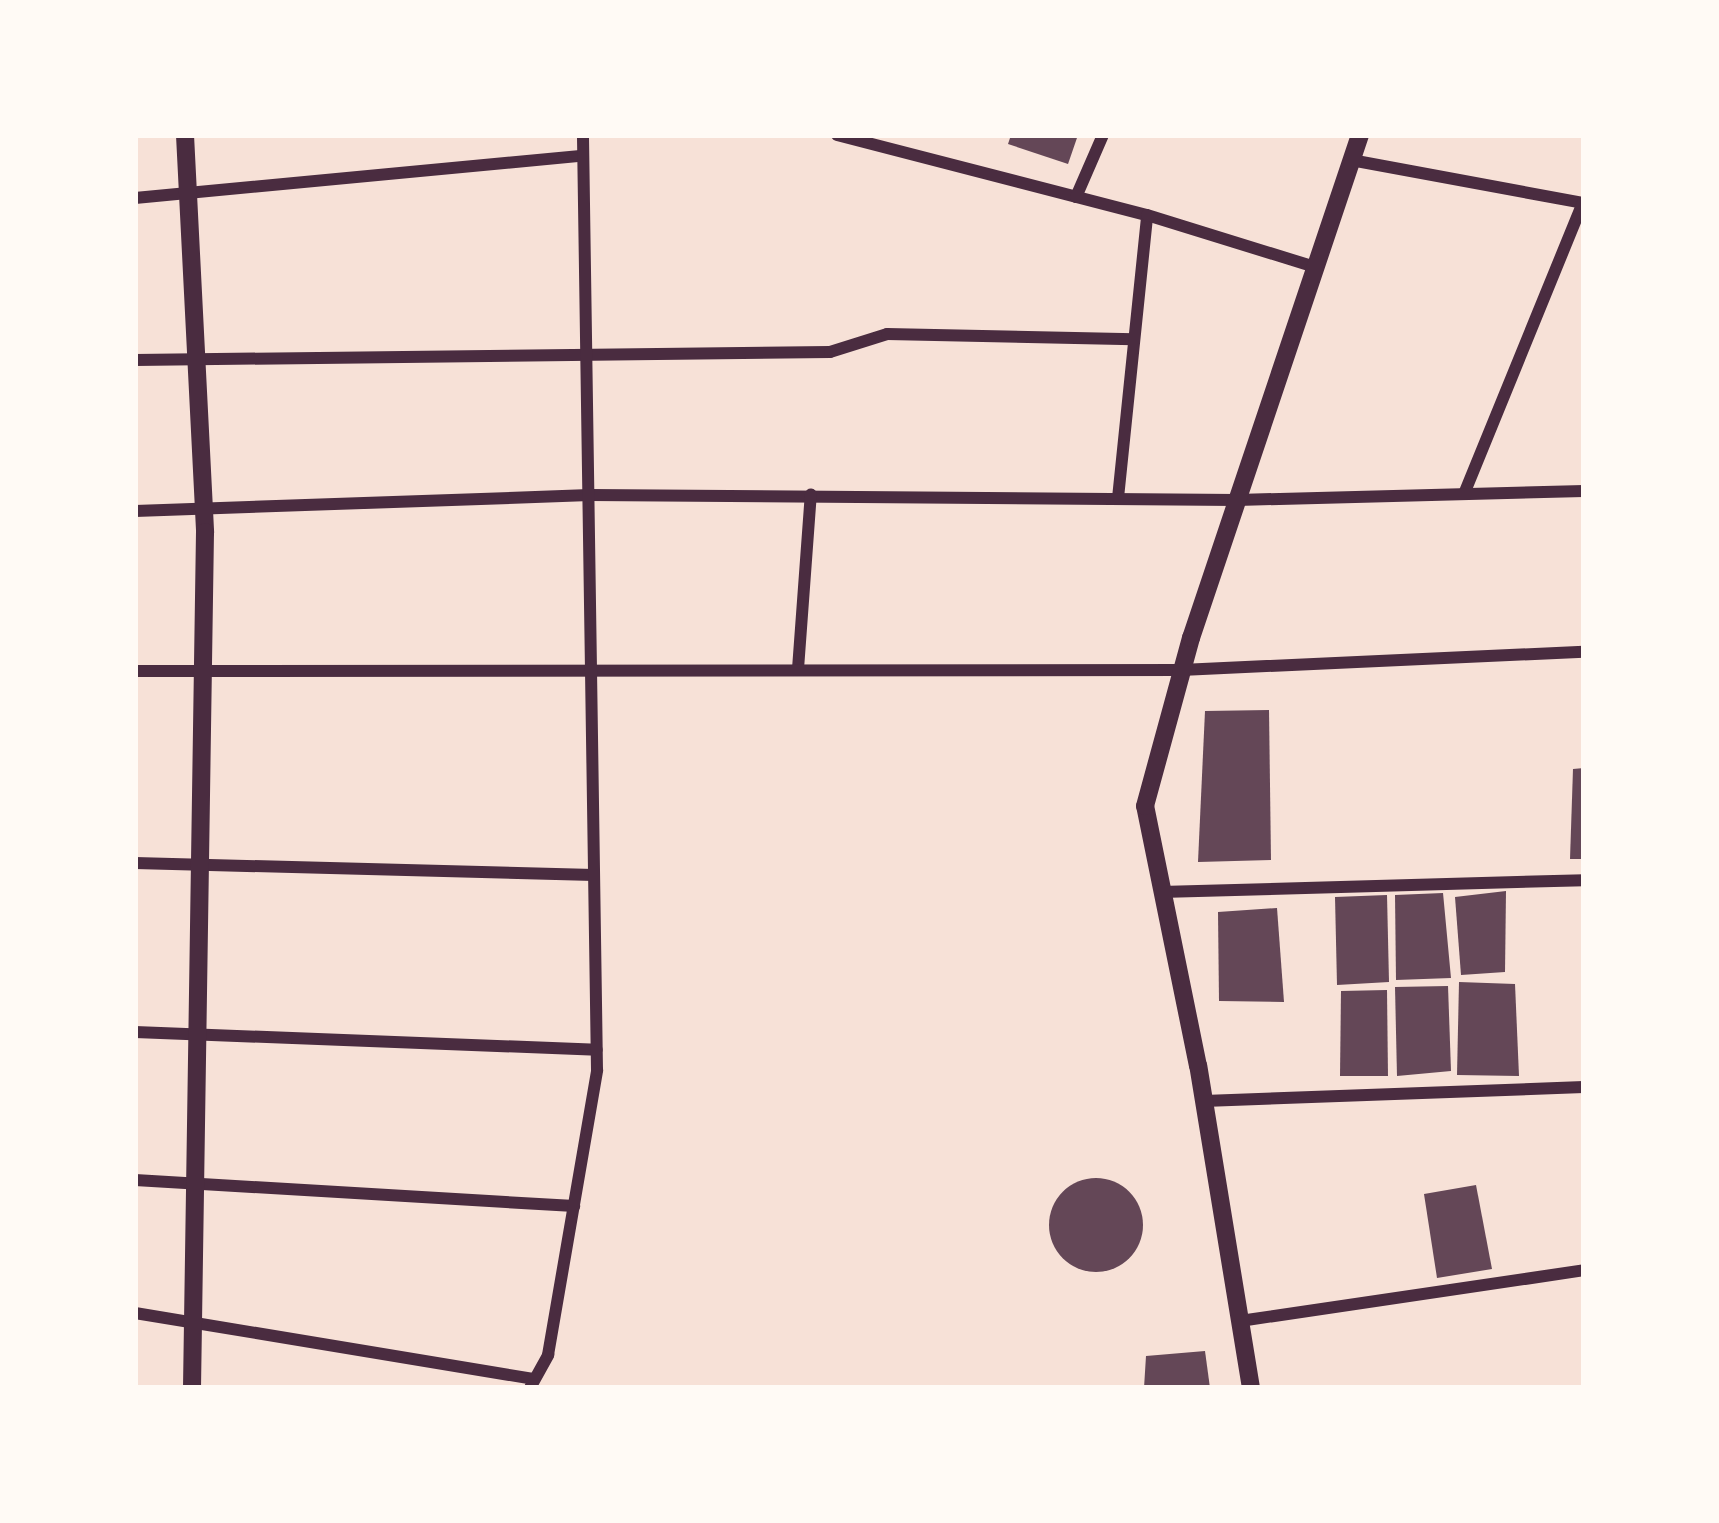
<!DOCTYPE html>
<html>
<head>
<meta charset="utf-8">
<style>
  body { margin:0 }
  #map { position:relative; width:1719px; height:1523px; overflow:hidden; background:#f7e1d7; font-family:"Fira Sans Condensed",sans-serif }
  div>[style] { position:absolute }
  .building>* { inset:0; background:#644757 }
  .round { border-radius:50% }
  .minor>* { height:12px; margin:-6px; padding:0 6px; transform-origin:6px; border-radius:6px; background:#4a2c40 }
  .tertiary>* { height:18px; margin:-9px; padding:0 9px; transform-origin:9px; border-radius:9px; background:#4a2c40 }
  span { translate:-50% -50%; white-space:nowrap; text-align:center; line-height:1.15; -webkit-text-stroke:12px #fffaf5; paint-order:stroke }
  .frame { position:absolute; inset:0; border:138px solid #fffaf5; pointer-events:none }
</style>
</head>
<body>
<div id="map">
  <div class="building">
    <i style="clip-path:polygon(1011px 135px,1078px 135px,1068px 164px,1008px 144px)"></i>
    <i style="clip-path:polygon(1269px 710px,1271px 860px,1198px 862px,1205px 711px)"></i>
    <i style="clip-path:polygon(1584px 768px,1584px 859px,1570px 859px,1573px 769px)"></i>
    <i style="clip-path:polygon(1506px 891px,1505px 972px,1461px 975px,1455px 897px)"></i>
    <i style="clip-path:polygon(1443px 893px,1451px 978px,1396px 980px,1395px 895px)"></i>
    <i style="clip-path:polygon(1387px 895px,1389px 982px,1337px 985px,1335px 897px)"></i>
    <i style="clip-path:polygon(1277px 908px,1284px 1002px,1219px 1001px,1218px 912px)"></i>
    <i style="clip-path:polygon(1459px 982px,1515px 984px,1519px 1076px,1457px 1075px)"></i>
    <i style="clip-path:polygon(1448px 986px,1451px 1071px,1397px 1076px,1395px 987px)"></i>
    <i style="clip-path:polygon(1387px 990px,1388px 1076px,1340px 1076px,1341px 991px)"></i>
    <i class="round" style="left:1049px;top:1178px;width:94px;height:94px"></i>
    <i style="clip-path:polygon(1476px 1185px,1492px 1269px,1437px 1278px,1424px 1194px)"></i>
    <i style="clip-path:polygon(1205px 1351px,1210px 1388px,1144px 1388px,1146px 1356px)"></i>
  </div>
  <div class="minor">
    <i style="left:837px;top:135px;width:320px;rotate:14.5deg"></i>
    <i style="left:1351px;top:160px;width:237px;rotate:10.5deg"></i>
    <i style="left:1076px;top:197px;width:68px;rotate:-66.5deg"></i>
    <i style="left:135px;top:198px;width:450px;rotate:-5.4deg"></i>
    <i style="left:135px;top:360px;width:695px;rotate:-0.66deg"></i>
    <i style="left:830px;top:352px;width:60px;rotate:-17.5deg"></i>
    <i style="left:887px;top:334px;width:247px;rotate:1.2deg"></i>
    <i style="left:1464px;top:494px;width:314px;rotate:-67.8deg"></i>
    <i style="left:1118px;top:498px;width:284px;rotate:-84.1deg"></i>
    <i style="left:1147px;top:215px;width:176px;rotate:17.2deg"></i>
    <i style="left:135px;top:511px;width:455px;rotate:-2deg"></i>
    <i style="left:590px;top:495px;width:647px;rotate:0.44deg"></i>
    <i style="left:1237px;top:500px;width:347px;rotate:-1.5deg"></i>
    <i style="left:798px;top:669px;width:175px;rotate:-85.8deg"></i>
    <i style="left:135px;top:671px;width:1046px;rotate:-0.05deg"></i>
    <i style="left:1181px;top:670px;width:403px;rotate:-2.6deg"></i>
    <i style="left:135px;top:863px;width:459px;rotate:1.5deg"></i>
    <i style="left:1161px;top:892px;width:423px;rotate:-1.6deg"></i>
    <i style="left:135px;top:1032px;width:462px;rotate:2.2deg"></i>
    <i style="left:1204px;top:1101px;width:380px;rotate:-2.1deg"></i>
    <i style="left:135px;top:1180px;width:440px;rotate:3.4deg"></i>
    <i style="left:135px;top:1313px;width:402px;rotate:9.4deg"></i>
    <i style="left:1240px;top:1321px;width:348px;rotate:-8.4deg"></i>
    <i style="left:530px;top:1388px;width:38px;rotate:-61deg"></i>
    <i style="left:548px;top:1355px;width:289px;rotate:-80.2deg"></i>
    <i style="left:597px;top:1070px;width:935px;rotate:-90.86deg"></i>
  </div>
  <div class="tertiary">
    <i style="left:185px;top:135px;width:398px;rotate:87.1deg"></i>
    <i style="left:205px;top:532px;width:856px;rotate:90.87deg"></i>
    <i style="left:1251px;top:1388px;width:326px;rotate:-99.3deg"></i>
    <i style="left:1198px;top:1066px;width:265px;rotate:-101.5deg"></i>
    <i style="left:1145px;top:806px;width:174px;rotate:-74.7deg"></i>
    <i style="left:1191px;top:638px;width:531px;rotate:-71.43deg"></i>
  </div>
  <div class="frame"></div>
</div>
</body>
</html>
